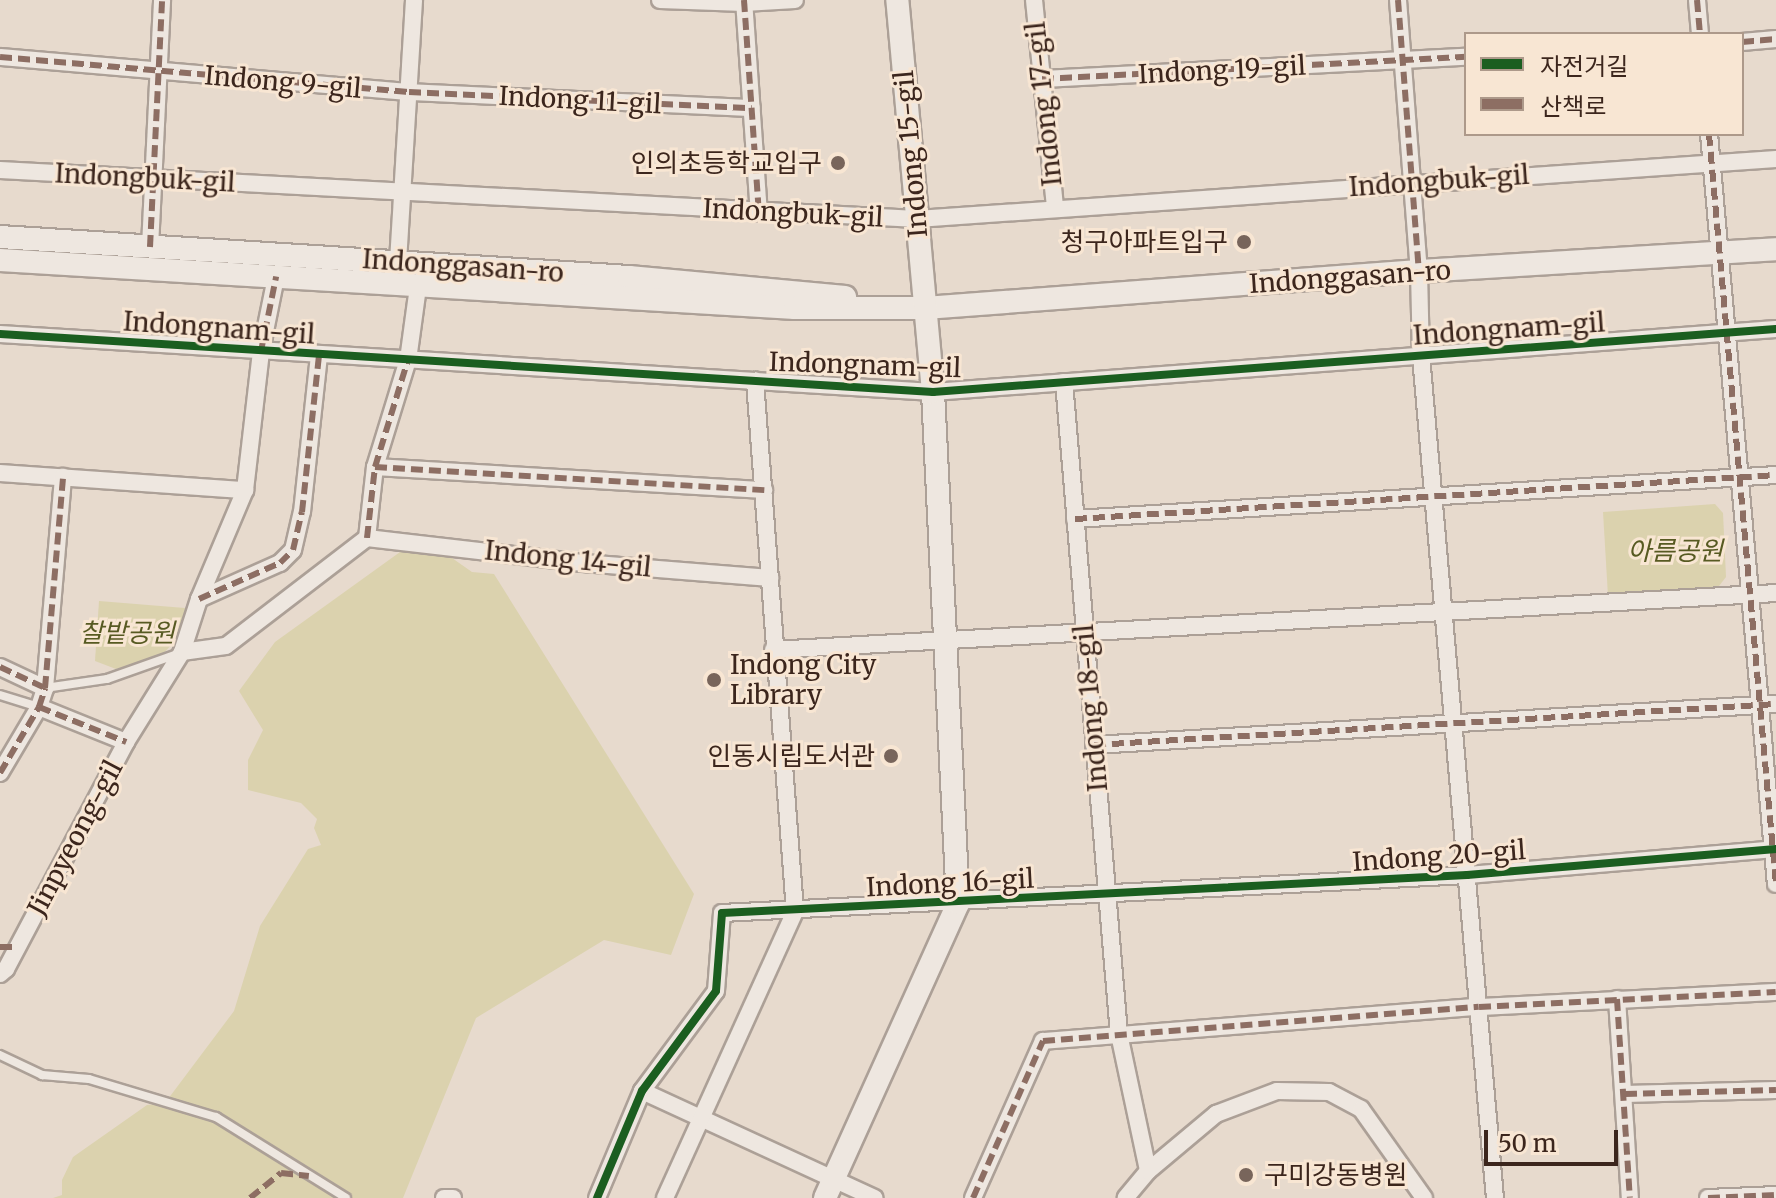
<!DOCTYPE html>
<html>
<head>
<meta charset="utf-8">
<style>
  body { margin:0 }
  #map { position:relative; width:1776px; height:1198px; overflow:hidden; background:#e7dacd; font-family:Merriweather,"Noto Sans KR",serif }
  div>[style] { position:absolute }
  .green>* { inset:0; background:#dbd2ae }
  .roads { filter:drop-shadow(2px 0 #aca097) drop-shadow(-2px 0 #aca097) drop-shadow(0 2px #aca097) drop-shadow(0 -2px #aca097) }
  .lane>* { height:8px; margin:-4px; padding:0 4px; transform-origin:4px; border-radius:4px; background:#eee7e0 }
  .street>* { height:16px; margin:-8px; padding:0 8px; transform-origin:8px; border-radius:8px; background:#eee7e0 }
  .secondary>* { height:22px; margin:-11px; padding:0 11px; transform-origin:11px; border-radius:11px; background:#eee7e0 }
  .quiet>* { height:6px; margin-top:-3px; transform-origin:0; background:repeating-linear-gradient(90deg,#8d6e63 0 12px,transparent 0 18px) }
  .cycleway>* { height:8px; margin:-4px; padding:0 4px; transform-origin:4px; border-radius:4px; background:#1b5e20 }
  .dots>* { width:22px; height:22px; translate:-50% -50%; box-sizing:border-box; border:4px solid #f8e6d3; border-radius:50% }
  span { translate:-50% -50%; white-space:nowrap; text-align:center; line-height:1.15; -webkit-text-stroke:6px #f8e6d3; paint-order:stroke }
  .street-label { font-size:26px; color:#3c261d }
  .poi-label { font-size:26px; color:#3c261d }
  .right { translate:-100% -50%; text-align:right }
  .left { translate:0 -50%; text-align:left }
  .park-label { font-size:26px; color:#575a22; font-style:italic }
  .legend { position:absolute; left:1464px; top:32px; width:280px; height:104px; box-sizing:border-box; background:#f8e6d3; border:2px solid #ad998a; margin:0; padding:10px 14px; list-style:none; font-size:24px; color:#3c261d }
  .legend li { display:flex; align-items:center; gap:16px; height:40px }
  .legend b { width:40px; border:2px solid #ad998a }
  .scale { position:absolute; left:1484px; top:1130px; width:134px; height:36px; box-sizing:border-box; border:4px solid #3c261d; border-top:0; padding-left:10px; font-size:24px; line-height:28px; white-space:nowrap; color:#3c261d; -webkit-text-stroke:6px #f8e6d3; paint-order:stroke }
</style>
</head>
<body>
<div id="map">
  <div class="green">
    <i style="clip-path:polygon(1715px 504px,1723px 513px,1726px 577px,1712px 595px,1608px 596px,1603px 512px)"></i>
    <i style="clip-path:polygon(407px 547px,452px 558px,472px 572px,494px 574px,694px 894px,671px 955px,604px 940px,476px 1018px,403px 1198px,53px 1198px,62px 1195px,62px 1180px,73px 1157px,147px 1105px,165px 1103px,234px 1011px,260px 926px,308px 849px,321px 845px,314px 828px,317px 819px,301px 803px,248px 790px,248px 760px,263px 730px,239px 691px,275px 642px)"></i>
    <i style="clip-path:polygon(99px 601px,185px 608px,184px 631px,162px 655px,116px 669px,95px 661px)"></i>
  </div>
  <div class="roads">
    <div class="lane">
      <i style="left:45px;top:688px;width:63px;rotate:-8.3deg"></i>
      <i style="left:107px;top:679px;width:77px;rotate:-19.6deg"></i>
      <i style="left:0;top:695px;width:41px;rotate:17.1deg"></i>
      <i style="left:0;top:1055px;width:47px;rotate:25.5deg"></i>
      <i style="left:42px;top:1075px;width:47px;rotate:4.9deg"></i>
      <i style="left:89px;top:1079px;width:133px;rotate:16.7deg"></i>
      <i style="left:216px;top:1117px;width:153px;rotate:31.9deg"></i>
    </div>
    <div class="street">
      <i style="left:660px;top:0;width:84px;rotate:2deg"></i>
      <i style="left:744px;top:3px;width:51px;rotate:-3.4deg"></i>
      <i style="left:744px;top:0;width:213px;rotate:86deg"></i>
      <i style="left:1034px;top:0;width:209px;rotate:84.2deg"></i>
      <i style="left:1398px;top:0;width:272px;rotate:85.6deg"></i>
      <i style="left:1419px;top:271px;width:85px;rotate:88.7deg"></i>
      <i style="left:1421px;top:356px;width:845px;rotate:84.98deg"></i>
      <i style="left:1697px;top:0;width:34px;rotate:85deg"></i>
      <i style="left:1742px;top:42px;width:34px;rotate:-5deg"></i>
      <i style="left:0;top:57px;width:410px;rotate:4.9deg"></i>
      <i style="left:409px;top:92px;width:343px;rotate:2.7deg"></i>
      <i style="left:1042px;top:79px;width:425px;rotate:-3deg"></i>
      <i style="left:1709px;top:134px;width:753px;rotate:84.9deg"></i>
      <i style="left:0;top:170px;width:918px;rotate:3.06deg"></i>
      <i style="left:917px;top:219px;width:861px;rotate:-4deg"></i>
      <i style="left:150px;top:247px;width:247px;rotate:-87.2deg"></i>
      <i style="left:398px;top:262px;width:262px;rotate:-86.5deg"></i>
      <i style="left:0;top:334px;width:935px;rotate:3.56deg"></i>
      <i style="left:933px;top:392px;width:845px;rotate:-4.27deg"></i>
      <i style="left:1064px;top:382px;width:654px;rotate:85.18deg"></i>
      <i style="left:1119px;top:1034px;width:140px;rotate:78deg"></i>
      <i style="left:1148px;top:1171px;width:35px;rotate:130deg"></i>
      <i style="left:375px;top:467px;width:390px;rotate:3.4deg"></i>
      <i style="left:0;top:473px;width:246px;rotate:4deg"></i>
      <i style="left:1075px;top:519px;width:702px;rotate:-3.59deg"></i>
      <i style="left:367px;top:538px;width:217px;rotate:6.6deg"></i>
      <i style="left:583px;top:563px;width:188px;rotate:4.6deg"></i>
      <i style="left:199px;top:599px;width:89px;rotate:-24deg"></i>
      <i style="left:280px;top:563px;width:18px;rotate:-45deg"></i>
      <i style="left:293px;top:550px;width:39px;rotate:-77deg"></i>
      <i style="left:302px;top:512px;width:158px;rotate:-83.8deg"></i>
      <i style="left:773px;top:650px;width:1005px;rotate:-3.25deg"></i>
      <i style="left:182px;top:652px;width:44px;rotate:-7.8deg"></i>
      <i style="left:226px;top:646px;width:178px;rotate:-37.5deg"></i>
      <i style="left:367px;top:538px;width:71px;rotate:-83.6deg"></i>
      <i style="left:375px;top:467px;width:112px;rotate:-72.9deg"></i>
      <i style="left:408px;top:360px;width:74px;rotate:-82.2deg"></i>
      <i style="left:0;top:667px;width:50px;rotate:25deg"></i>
      <i style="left:39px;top:707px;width:94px;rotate:21.9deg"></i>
      <i style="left:1094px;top:745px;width:683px;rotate:-3.44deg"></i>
      <i style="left:0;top:773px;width:77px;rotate:-59.4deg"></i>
      <i style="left:39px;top:707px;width:20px;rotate:-72deg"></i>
      <i style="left:45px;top:688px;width:212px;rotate:-85.1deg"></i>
      <i style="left:0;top:974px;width:8px;rotate:-40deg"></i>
      <i style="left:6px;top:969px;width:257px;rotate:-62.1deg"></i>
      <i style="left:126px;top:742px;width:106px;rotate:-58.1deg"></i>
      <i style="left:182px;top:652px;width:56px;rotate:-72.2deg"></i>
      <i style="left:199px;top:599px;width:118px;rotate:-67.1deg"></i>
      <i style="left:245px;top:490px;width:140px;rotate:-83.4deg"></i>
      <i style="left:261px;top:351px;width:76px;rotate:-78.5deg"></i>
      <i style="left:1617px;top:999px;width:199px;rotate:86.3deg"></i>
      <i style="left:642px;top:1091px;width:256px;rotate:24.7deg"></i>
      <i style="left:1625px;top:1094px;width:151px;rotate:-1.5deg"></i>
      <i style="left:1148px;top:1171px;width:89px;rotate:-40deg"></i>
      <i style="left:1216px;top:1114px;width:65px;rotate:-20.7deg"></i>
      <i style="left:1277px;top:1091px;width:52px;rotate:1.1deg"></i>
      <i style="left:1329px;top:1092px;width:36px;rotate:28deg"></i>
      <i style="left:1361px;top:1109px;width:109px;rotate:54.7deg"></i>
      <i style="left:444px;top:1198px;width:9px"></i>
      <i style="left:597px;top:1198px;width:116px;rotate:-67.2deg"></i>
      <i style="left:642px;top:1091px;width:124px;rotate:-53.5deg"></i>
      <i style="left:716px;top:991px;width:78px;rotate:-85.6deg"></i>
      <i style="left:722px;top:913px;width:746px;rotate:-2.92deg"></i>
      <i style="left:1467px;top:875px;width:310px;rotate:-4.8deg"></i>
      <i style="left:665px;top:1198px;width:315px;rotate:-65.6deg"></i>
      <i style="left:795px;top:911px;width:532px;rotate:-94.32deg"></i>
      <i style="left:973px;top:1198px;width:172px;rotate:-66deg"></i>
      <i style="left:1043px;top:1041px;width:437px;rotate:-4.5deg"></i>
      <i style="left:1479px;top:1007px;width:297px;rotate:-2.9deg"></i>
      <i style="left:1708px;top:1198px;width:68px;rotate:-2.5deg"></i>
    </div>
    <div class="secondary">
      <i style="left:0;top:237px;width:630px;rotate:3.64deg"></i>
      <i style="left:629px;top:277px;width:217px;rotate:5.3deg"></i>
      <i style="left:0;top:260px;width:796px;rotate:3.46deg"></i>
      <i style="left:795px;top:308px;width:130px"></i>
      <i style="left:925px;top:308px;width:495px;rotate:-4.3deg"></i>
      <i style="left:1419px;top:271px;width:358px;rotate:-3.5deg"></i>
      <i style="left:825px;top:1198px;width:324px;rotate:-65.7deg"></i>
      <i style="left:958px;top:903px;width:512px;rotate:-92.8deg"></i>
      <i style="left:933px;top:392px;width:394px;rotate:-95.2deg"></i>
    </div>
  </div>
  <div class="quiet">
    <i style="left:744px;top:0;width:213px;rotate:86deg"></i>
    <i style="left:1398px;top:0;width:272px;rotate:85.6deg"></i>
    <i style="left:1697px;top:0;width:34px;rotate:85deg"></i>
    <i style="left:1742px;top:42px;width:34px;rotate:-5deg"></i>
    <i style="left:0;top:57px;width:410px;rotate:4.9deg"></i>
    <i style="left:409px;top:92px;width:343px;rotate:2.7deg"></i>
    <i style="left:1042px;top:79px;width:425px;rotate:-3deg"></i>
    <i style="left:1709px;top:134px;width:753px;rotate:84.9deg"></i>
    <i style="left:150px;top:247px;width:247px;rotate:-87.2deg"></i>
    <i style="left:261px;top:351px;width:76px;rotate:-78.5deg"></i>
    <i style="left:375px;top:467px;width:390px;rotate:3.4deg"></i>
    <i style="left:1075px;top:519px;width:702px;rotate:-3.59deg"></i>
    <i style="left:367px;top:538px;width:71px;rotate:-83.6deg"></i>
    <i style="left:375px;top:467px;width:112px;rotate:-72.9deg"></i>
    <i style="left:199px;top:599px;width:89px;rotate:-24deg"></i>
    <i style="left:280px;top:563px;width:18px;rotate:-45deg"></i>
    <i style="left:293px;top:550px;width:39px;rotate:-77deg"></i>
    <i style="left:302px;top:512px;width:158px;rotate:-83.8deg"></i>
    <i style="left:0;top:667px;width:50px;rotate:25deg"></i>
    <i style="left:39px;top:707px;width:94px;rotate:21.9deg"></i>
    <i style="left:1094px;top:745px;width:683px;rotate:-3.44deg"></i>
    <i style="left:0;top:773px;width:77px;rotate:-59.4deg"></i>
    <i style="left:39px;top:707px;width:20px;rotate:-72deg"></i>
    <i style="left:45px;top:688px;width:212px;rotate:-85.1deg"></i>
    <i style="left:0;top:947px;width:18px"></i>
    <i style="left:1617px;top:999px;width:199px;rotate:86.3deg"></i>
    <i style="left:1625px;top:1094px;width:151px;rotate:-1.5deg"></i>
    <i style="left:250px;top:1198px;width:40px;rotate:-39deg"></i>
    <i style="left:281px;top:1173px;width:28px;rotate:6deg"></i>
    <i style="left:973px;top:1198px;width:172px;rotate:-66deg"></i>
    <i style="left:1043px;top:1041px;width:437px;rotate:-4.5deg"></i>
    <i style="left:1479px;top:1007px;width:297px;rotate:-2.9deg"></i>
    <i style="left:1708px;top:1198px;width:68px;rotate:-2.5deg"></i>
  </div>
  <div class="cycleway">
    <i style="left:0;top:334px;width:935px;rotate:3.56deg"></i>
    <i style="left:933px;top:392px;width:845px;rotate:-4.27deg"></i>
    <i style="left:597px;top:1198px;width:116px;rotate:-67.2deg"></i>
    <i style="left:642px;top:1091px;width:124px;rotate:-53.5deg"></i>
    <i style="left:716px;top:991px;width:78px;rotate:-85.6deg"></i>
    <i style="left:722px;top:913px;width:746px;rotate:-2.92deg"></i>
    <i style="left:1467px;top:875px;width:310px;rotate:-4.8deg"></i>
  </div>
  <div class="dots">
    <i style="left:838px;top:163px;background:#78655b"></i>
    <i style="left:1244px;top:242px;background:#78655b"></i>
    <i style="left:714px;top:680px;background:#78655b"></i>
    <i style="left:891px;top:756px;background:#78655b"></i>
    <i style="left:1246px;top:1175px;background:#78655b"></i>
  </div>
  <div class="street-label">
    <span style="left:1222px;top:70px;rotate:-3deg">Indong 19-gil</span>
    <span style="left:283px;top:82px;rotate:5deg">Indong 9-gil</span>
    <span style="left:580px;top:100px;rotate:3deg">Indong 11-gil</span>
    <span style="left:1044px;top:104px;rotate:-96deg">Indong 17-gil</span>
    <span style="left:911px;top:154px;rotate:-95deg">Indong 15-gil</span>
    <span style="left:145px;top:178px;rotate:3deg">Indongbuk-gil</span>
    <span style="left:1439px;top:181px;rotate:-4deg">Indongbuk-gil</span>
    <span style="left:793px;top:213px;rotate:3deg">Indongbuk-gil</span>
    <span style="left:463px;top:266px;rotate:4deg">Indonggasan-ro</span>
    <span style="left:1350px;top:277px;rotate:-4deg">Indonggasan-ro</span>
    <span style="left:219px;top:328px;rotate:4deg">Indongnam-gil</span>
    <span style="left:1509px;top:329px;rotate:-4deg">Indongnam-gil</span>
    <span style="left:865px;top:365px;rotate:2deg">Indongnam-gil</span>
    <span style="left:568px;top:559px;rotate:6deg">Indong 14-gil</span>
    <span style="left:1091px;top:708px;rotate:-95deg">Indong 18-gil</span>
    <span style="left:75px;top:838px;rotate:-62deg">Jinpyeong-gil</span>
    <span style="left:1439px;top:856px;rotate:-4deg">Indong 20-gil</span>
    <span style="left:950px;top:883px;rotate:-3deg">Indong 16-gil</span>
  </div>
  <div class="poi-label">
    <span class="right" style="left:822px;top:163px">인의초등학교입구</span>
    <span class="right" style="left:1228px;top:242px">청구아파트입구</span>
    <span class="left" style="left:730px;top:680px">Indong City<br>Library</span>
    <span class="right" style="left:875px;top:756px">인동시립도서관</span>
    <span class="left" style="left:1264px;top:1175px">구미강동병원</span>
  </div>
  <div class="park-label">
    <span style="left:1675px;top:551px">아름공원</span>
    <span style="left:127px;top:633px">찰밭공원</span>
  </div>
  <ul class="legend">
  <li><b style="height:10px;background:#1b5e20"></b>자전거길</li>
  <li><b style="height:10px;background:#8d6e63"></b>산책로</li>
  </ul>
  <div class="scale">50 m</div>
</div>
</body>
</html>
